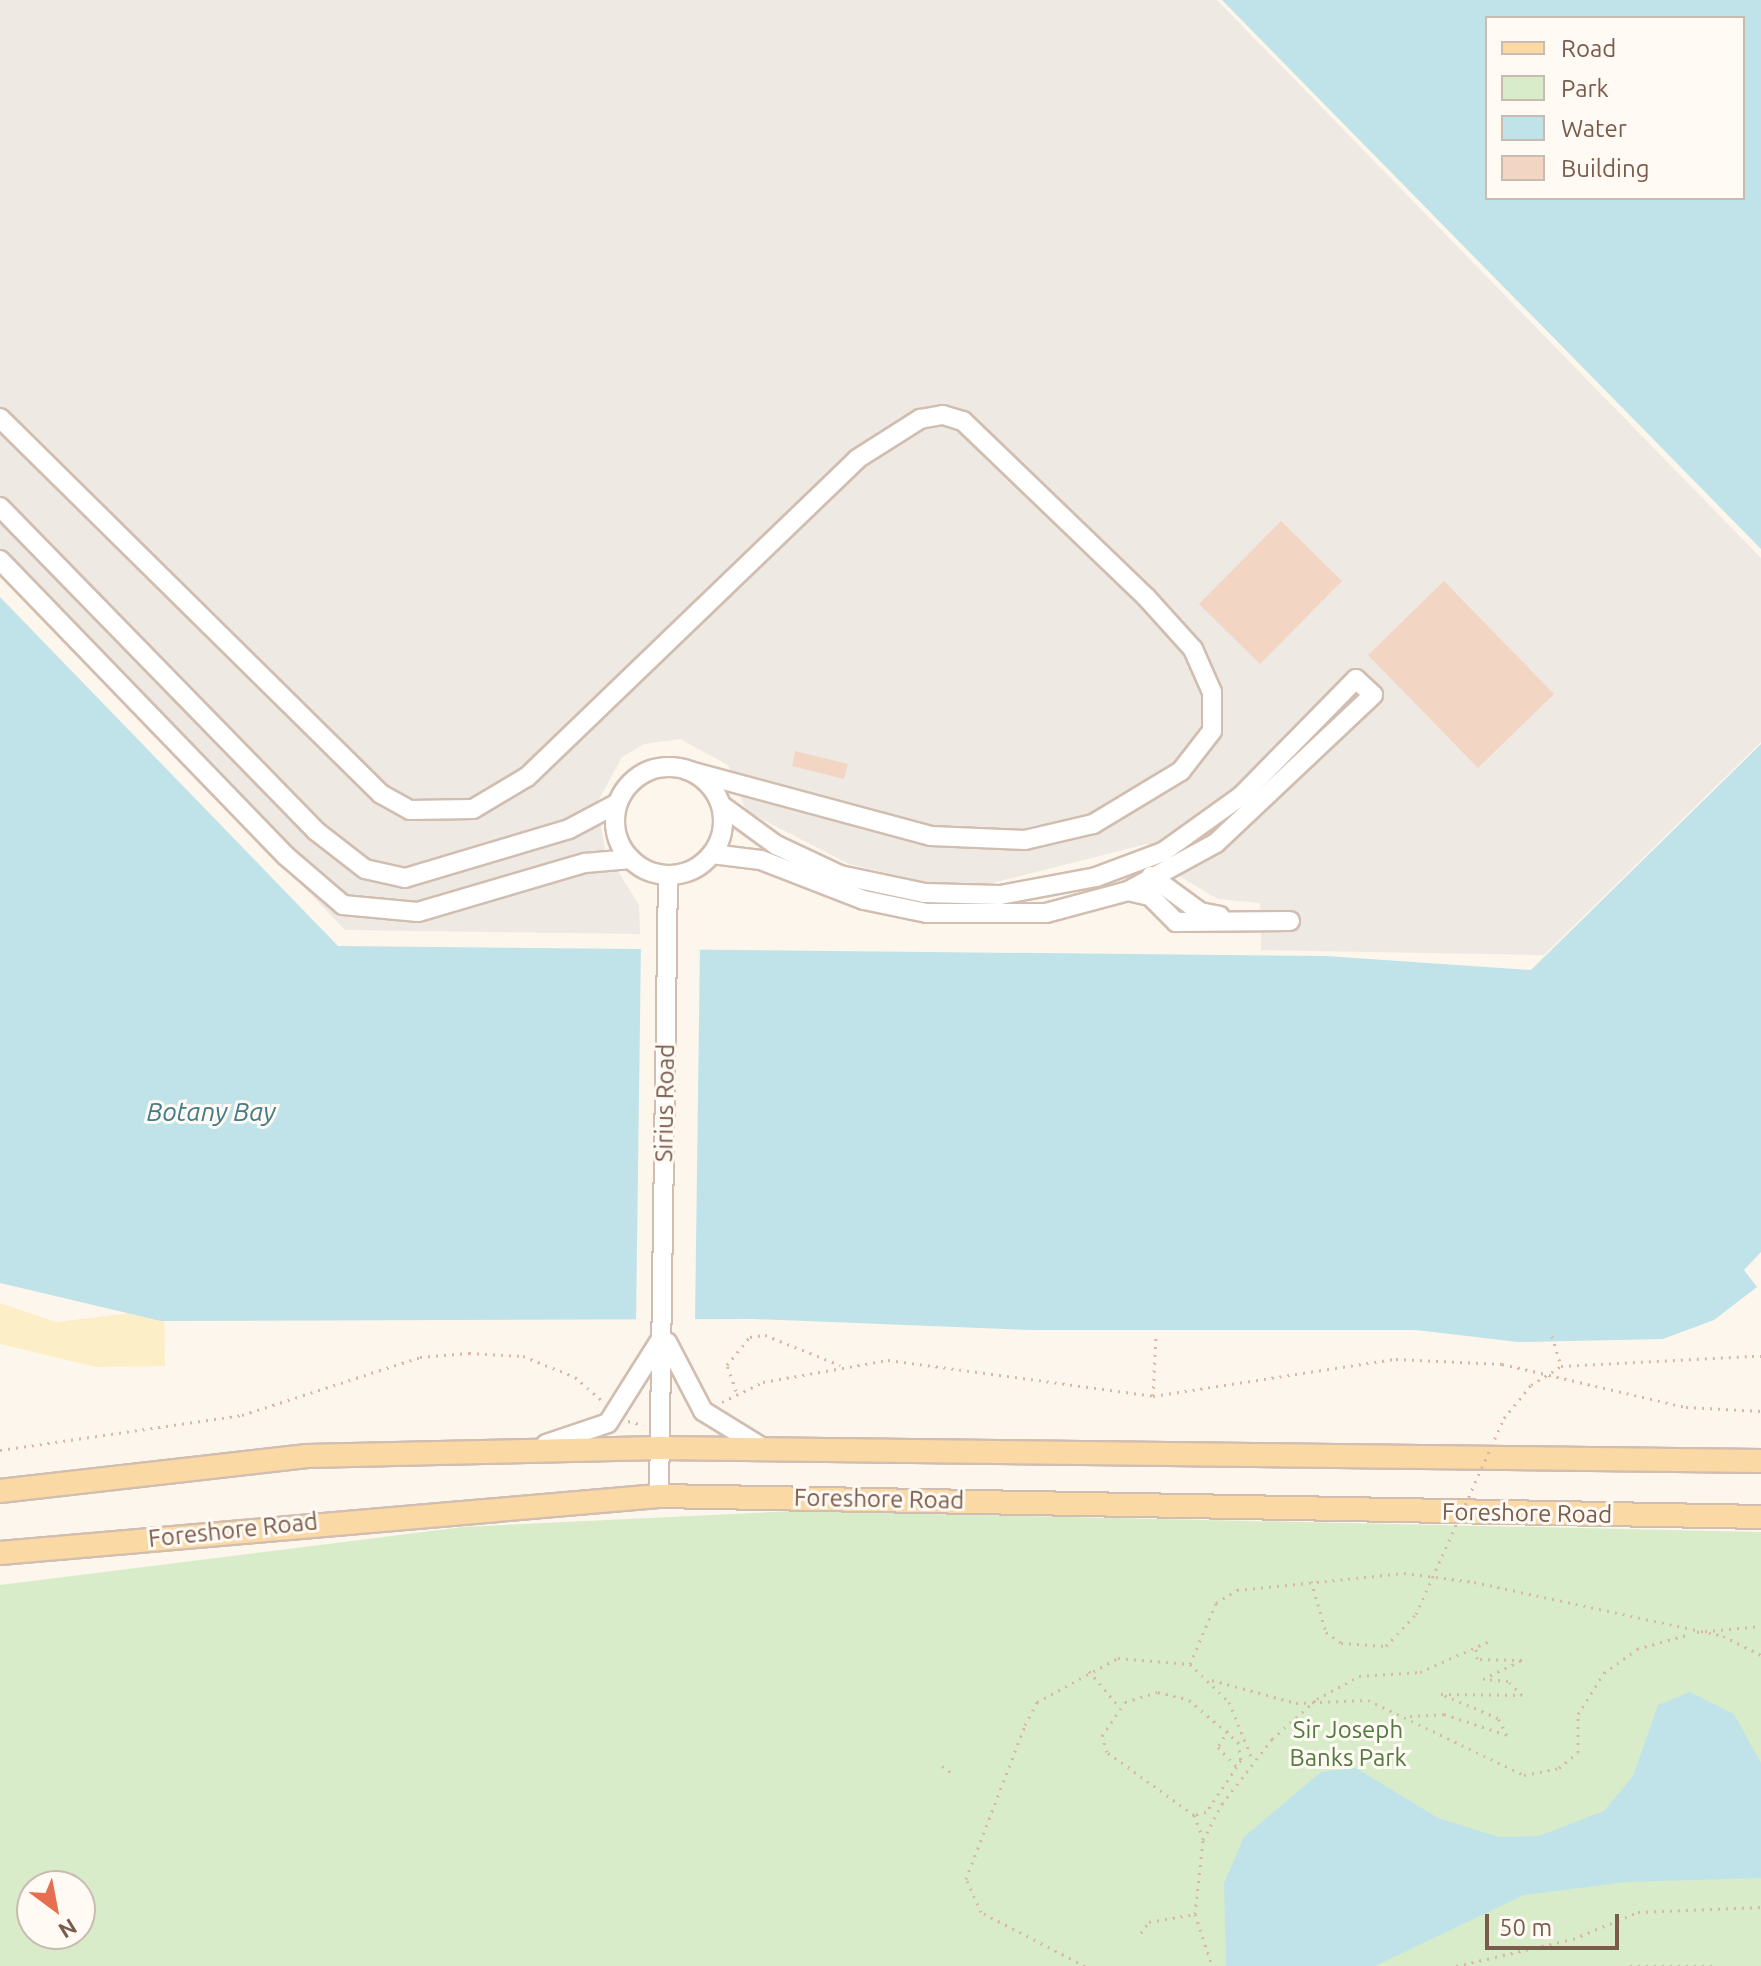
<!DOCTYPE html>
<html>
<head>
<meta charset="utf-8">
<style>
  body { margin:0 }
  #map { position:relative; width:1761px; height:1966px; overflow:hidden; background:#fdf6ec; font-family:Ubuntu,sans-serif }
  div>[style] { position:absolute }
  .industrial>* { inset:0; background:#efe9e4 }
  .green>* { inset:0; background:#d8ecc9 }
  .sand>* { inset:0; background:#fcefc7 }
  .water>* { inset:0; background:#bfe3e8 }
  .pier>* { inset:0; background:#fdf6ec }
  .building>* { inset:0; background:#f3d5c3 }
  .path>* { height:3px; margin-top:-1.5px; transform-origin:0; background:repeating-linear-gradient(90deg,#d9b8a5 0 2px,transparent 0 8px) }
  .roads { filter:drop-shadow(2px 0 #d1beb0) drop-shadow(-2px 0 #d1beb0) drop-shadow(0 2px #d1beb0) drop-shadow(0 -2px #d1beb0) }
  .minor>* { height:18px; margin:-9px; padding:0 9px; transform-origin:9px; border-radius:9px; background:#fff }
  .minor>.ring { margin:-9px; padding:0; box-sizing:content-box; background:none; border:18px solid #fff; border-radius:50% }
  .major>* { height:22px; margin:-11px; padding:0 11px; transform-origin:11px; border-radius:11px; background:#fbd9a5 }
  .path-bridge>* { height:3px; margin-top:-1.5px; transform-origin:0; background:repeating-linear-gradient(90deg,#d9b8a5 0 2px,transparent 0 8px) }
  span { translate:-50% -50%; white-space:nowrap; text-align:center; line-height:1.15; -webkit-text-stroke:6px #fffaf3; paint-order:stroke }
  .street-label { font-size:24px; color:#7a5c4d }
  .park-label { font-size:24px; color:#537a41 }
  .water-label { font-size:26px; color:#437c86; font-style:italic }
  .legend { position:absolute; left:1485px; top:16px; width:260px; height:184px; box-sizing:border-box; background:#fffaf3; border:2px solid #cabbb1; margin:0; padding:10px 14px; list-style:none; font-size:24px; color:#7a5c4d }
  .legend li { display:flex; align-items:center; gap:16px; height:40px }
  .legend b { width:40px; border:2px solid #cabbb1 }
  .north { position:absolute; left:16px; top:1870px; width:80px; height:80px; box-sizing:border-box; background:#fffaf3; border:2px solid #cabbb1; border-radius:50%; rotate:148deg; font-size:22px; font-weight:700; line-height:32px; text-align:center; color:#7a5c4d }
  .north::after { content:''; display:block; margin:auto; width:28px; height:36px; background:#e76f51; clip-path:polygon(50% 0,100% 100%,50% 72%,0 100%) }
  .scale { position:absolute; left:1485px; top:1914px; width:134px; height:36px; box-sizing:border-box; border:4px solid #7a5c4d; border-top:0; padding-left:10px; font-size:24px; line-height:28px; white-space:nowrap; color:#7a5c4d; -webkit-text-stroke:6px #fffaf3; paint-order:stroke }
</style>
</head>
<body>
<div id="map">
  <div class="industrial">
    <i style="clip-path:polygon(0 0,1217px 0,1761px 558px,1761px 742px,1544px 955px,1261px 950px,1260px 903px,1218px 899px,1157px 863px,1147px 844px,988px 884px,925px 882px,849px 864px,746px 811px,728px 765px,680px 739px,644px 744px,622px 757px,597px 803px,605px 850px,639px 905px,640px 934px,345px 930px,0 571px)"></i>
  </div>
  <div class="green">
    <i style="clip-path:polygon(evenodd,794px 1511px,1761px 1532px,1761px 1966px,0 1966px,0 1585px,463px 1527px,794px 1511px,32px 1886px,80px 1886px,80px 1934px,32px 1934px,32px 1886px)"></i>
  </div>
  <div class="sand">
    <i style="clip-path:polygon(0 1303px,56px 1322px,164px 1309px,165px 1366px,96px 1367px,0 1344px)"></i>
  </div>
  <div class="water">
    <i style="clip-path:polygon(evenodd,1222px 0,1761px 0,1761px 549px,1222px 0,1743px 18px,1743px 198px,1487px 198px,1487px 18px,1743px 18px)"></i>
    <i style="clip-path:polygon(0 597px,338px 946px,1326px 956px,1531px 970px,1761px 744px,1761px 1252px,1744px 1270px,1757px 1287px,1714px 1320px,1663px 1339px,1518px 1342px,1416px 1330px,1031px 1330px,753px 1319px,161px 1321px,0 1283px)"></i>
    <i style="clip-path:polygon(1690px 1692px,1734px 1714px,1761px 1763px,1761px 1878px,1627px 1882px,1524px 1895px,1375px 1966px,1226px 1966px,1224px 1883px,1244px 1837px,1321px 1772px,1356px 1768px,1438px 1818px,1499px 1837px,1539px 1836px,1604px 1811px,1633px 1776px,1658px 1705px)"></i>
  </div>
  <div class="pier">
    <i style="clip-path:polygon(641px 943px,700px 944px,695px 1323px,636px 1323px)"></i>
  </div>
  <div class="building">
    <i style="clip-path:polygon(1281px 521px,1342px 581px,1260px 664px,1199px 604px)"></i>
    <i style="clip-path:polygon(1444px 581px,1554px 694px,1478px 768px,1368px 655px)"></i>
    <i style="clip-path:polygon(795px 751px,848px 764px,844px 779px,792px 766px)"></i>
  </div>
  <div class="path">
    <i style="left:1552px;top:1336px;width:31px;rotate:73deg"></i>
    <i style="left:1752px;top:1356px;width:9px"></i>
    <i style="left:736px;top:1391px;width:28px;rotate:-109deg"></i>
    <i style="left:727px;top:1365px;width:36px;rotate:-51deg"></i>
    <i style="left:750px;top:1337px;width:15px;rotate:-8deg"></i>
    <i style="left:765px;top:1335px;width:81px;rotate:21.8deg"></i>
    <i style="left:1153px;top:1396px;width:61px;rotate:-87.2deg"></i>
    <i style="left:722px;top:1402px;width:46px;rotate:-26deg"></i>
    <i style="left:763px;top:1382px;width:127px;rotate:-10deg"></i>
    <i style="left:888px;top:1360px;width:267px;rotate:7.7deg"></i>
    <i style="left:1153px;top:1396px;width:246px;rotate:-8.7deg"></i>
    <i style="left:1396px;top:1359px;width:106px;rotate:2.7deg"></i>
    <i style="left:1502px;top:1364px;width:189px;rotate:13.2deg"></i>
    <i style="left:1686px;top:1407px;width:75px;rotate:3.1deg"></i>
    <i style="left:628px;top:1421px;width:16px;rotate:15deg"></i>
    <i style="left:0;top:1450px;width:245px;rotate:-8.2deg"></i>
    <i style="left:242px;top:1415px;width:187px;rotate:-18deg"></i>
    <i style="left:420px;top:1357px;width:49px;rotate:-4.7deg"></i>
    <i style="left:469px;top:1353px;width:54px;rotate:3.2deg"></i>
    <i style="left:523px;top:1356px;width:56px;rotate:22deg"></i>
    <i style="left:575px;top:1377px;width:37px;rotate:41deg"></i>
    <i style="left:1311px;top:1581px;width:53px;rotate:73.6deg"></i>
    <i style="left:1326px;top:1632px;width:19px;rotate:36deg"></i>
    <i style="left:1341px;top:1643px;width:45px;rotate:3.8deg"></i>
    <i style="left:1386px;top:1646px;width:44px;rotate:-46.8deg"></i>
    <i style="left:1697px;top:1632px;width:64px;rotate:-5.4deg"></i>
    <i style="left:1190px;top:1664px;width:54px;rotate:44.3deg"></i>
    <i style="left:1229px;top:1702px;width:64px;rotate:67.9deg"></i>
    <i style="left:1089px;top:1671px;width:48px;rotate:50deg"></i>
    <i style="left:1212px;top:1680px;width:87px;rotate:15.3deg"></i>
    <i style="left:1296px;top:1703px;width:72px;rotate:-2.4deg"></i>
    <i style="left:1368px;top:1700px;width:173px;rotate:25.7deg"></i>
    <i style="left:1524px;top:1775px;width:36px;rotate:-11deg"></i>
    <i style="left:1559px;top:1768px;width:25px;rotate:-40deg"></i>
    <i style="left:1578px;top:1752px;width:38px;rotate:-90deg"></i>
    <i style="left:1578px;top:1714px;width:49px;rotate:-57.6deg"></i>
    <i style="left:1604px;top:1673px;width:41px;rotate:-36deg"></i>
    <i style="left:1637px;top:1649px;width:55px;rotate:-15.8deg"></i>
    <i style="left:1410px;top:1716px;width:34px;rotate:-3deg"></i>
    <i style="left:1444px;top:1714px;width:66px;rotate:18.4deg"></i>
    <i style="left:1507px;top:1735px;width:19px;rotate:-118deg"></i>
    <i style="left:1498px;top:1718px;width:62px;rotate:-157.2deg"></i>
    <i style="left:1441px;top:1694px;width:81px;rotate:0.7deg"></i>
    <i style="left:1522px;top:1695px;width:20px;rotate:-135deg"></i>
    <i style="left:1508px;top:1681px;width:25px;rotate:-175deg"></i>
    <i style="left:1483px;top:1679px;width:43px;rotate:-26deg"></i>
    <i style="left:1522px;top:1660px;width:45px;rotate:-178.7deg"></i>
    <i style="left:1477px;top:1659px;width:12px;rotate:-95deg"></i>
    <i style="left:1228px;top:1730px;width:20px;rotate:120deg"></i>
    <i style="left:1218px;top:1747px;width:26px;rotate:47deg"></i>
    <i style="left:942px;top:1766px;width:14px;rotate:36deg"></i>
    <i style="left:1194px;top:1815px;width:107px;rotate:-144.1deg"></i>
    <i style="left:1107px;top:1752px;width:17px;rotate:-107deg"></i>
    <i style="left:1102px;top:1736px;width:41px;rotate:-55.9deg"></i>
    <i style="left:1125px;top:1702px;width:34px;rotate:-17deg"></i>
    <i style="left:1158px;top:1692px;width:32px;rotate:14deg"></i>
    <i style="left:1189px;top:1700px;width:65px;rotate:40.6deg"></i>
    <i style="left:1238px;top:1742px;width:18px;rotate:81deg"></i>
    <i style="left:1241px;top:1760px;width:63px;rotate:123.9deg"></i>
    <i style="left:1206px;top:1812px;width:12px;rotate:166deg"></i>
    <i style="left:1194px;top:1815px;width:25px;rotate:69deg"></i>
    <i style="left:1195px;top:1914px;width:55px;rotate:71.9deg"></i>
    <i style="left:1141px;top:1933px;width:14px;rotate:-54deg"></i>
    <i style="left:1149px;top:1922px;width:47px;rotate:-9.9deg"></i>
    <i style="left:1195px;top:1914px;width:74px;rotate:-83.8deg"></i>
    <i style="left:1203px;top:1840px;width:41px;rotate:-62.2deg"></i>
    <i style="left:1222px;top:1804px;width:82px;rotate:-52.4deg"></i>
    <i style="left:1272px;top:1739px;width:60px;rotate:-41.6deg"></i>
    <i style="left:1317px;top:1699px;width:48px;rotate:-28.7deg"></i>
    <i style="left:1359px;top:1676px;width:61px;rotate:-3.8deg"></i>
    <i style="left:1420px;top:1672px;width:79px;rotate:-24deg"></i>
    <i style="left:1085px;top:1966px;width:117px;rotate:-152.6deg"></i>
    <i style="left:981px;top:1912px;width:36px;rotate:-114deg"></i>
    <i style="left:966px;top:1879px;width:165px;rotate:-69deg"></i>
    <i style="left:1025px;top:1725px;width:26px;rotate:-62deg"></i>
    <i style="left:1037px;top:1702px;width:92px;rotate:-28.5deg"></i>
    <i style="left:1118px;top:1658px;width:72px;rotate:4.8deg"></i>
    <i style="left:1190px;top:1664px;width:66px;rotate:-66.9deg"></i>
    <i style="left:1216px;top:1603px;width:25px;rotate:-32deg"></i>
    <i style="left:1237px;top:1590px;width:168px;rotate:-5.8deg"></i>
    <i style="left:1404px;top:1573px;width:71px;rotate:7.3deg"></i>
    <i style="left:1474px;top:1582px;width:255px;rotate:12.2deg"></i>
    <i style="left:1723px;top:1636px;width:42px;rotate:26.6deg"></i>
    <i style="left:1456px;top:1966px;width:120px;rotate:-13deg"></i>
    <i style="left:1573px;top:1939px;width:70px;rotate:-22.6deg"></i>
    <i style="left:1638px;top:1912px;width:123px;rotate:-2.3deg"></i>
    <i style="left:1630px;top:1966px;width:85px"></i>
  </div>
  <div class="roads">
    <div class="minor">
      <i style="left:0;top:418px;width:535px;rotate:44.62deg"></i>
      <i style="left:381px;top:794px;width:33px;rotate:29deg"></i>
      <i style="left:410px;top:810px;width:63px;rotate:-0.9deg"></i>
      <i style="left:473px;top:809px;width:63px;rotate:-30.7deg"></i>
      <i style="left:527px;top:777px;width:458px;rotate:-43.9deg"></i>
      <i style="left:857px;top:459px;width:75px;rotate:-32.4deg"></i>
      <i style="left:920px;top:419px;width:23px;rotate:-10deg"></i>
      <i style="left:943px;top:415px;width:21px;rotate:17deg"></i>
      <i style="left:963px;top:421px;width:254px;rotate:43.9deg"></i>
      <i style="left:1146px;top:597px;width:70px;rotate:47.9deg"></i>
      <i style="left:1193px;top:649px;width:47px;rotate:66.2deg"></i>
      <i style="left:1212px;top:692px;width:39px;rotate:90deg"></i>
      <i style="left:1212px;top:731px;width:51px;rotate:127.8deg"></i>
      <i style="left:1181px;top:771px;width:103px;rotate:148.9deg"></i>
      <i style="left:1093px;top:824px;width:70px;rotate:166.8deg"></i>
      <i style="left:1025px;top:840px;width:94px;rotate:-177.6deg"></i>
      <i style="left:931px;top:836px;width:253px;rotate:-164.9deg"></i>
      <i style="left:0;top:507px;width:453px;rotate:45.7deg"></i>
      <i style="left:316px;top:831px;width:62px;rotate:37.8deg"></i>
      <i style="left:365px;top:869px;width:41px;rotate:12.7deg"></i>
      <i style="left:405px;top:878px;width:171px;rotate:-16.6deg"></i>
      <i style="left:569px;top:829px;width:55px;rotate:-28deg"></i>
      <i style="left:0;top:560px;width:412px;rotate:46deg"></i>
      <i style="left:286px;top:856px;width:75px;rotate:40.7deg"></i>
      <i style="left:343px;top:905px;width:75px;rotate:5.3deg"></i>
      <i style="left:418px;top:912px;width:174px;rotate:-16.4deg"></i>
      <i style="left:585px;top:863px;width:46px;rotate:-5deg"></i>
      <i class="ring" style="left:615px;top:767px;width:90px;height:90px"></i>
      <i style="left:721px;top:805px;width:68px;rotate:36deg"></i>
      <i style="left:776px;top:845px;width:71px;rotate:25.1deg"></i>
      <i style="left:840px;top:875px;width:87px;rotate:12deg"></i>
      <i style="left:925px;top:893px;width:75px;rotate:1.5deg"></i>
      <i style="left:1000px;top:895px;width:98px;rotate:-10.6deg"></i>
      <i style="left:1096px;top:877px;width:72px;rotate:-20.5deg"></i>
      <i style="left:1163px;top:852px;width:96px;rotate:-35.7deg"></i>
      <i style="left:1241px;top:796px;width:164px;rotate:-45.5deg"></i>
      <i style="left:1356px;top:679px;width:23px;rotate:43deg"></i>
      <i style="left:1373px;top:695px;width:216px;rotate:136.7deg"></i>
      <i style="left:1216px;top:843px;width:100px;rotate:151.4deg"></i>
      <i style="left:712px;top:854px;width:49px;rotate:7deg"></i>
      <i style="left:761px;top:860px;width:110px;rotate:21.2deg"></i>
      <i style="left:864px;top:900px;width:64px;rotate:11.7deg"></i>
      <i style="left:927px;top:913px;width:119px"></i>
      <i style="left:1046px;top:913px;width:85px;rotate:-15deg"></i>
      <i style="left:1128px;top:891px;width:23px;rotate:13deg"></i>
      <i style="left:1150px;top:896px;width:37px;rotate:45deg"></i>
      <i style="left:1176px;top:922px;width:114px;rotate:-0.5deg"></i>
      <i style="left:1151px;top:876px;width:61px;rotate:36.3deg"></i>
      <i style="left:1200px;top:912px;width:20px;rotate:11deg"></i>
      <i style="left:667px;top:1342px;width:78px;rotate:62.4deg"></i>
      <i style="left:703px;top:1411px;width:67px;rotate:31.6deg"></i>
      <i style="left:546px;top:1444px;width:65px;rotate:-18.7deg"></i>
      <i style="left:608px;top:1423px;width:96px;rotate:-57.8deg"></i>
      <i style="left:659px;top:1496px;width:621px;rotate:-89.17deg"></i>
    </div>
    <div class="major">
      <i style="left:0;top:1491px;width:309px;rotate:-6.5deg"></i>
      <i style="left:307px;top:1456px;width:352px;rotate:-1.3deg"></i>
      <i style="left:659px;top:1448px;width:1102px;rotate:0.68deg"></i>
      <i style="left:0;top:1553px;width:661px;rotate:-4.94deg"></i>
      <i style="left:659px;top:1496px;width:1102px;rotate:1.09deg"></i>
    </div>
  </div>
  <div class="path-bridge">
    <i style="left:1416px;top:1614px;width:215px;rotate:-65.8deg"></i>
    <i style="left:1504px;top:1418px;width:43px;rotate:-50.7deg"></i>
    <i style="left:1531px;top:1385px;width:36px;rotate:-32deg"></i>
    <i style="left:1561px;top:1366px;width:191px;rotate:-3deg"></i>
  </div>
  <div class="street-label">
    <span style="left:665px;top:1103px;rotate:-89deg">Sirius Road</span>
    <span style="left:879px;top:1499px;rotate:1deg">Foreshore Road</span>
    <span style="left:1527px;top:1513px;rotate:1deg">Foreshore Road</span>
    <span style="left:233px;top:1530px;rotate:-6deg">Foreshore Road</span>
  </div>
  <div class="park-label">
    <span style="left:1348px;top:1744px">Sir Joseph<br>Banks Park</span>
  </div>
  <div class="water-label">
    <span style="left:211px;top:1112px">Botany Bay</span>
  </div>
  <ul class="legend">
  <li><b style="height:10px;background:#fbd9a5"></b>Road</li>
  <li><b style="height:22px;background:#d8ecc9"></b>Park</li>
  <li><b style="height:22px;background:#bfe3e8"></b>Water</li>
  <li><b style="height:22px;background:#f3d5c3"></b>Building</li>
  </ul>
  <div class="north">N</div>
  <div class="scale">50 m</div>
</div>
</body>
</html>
